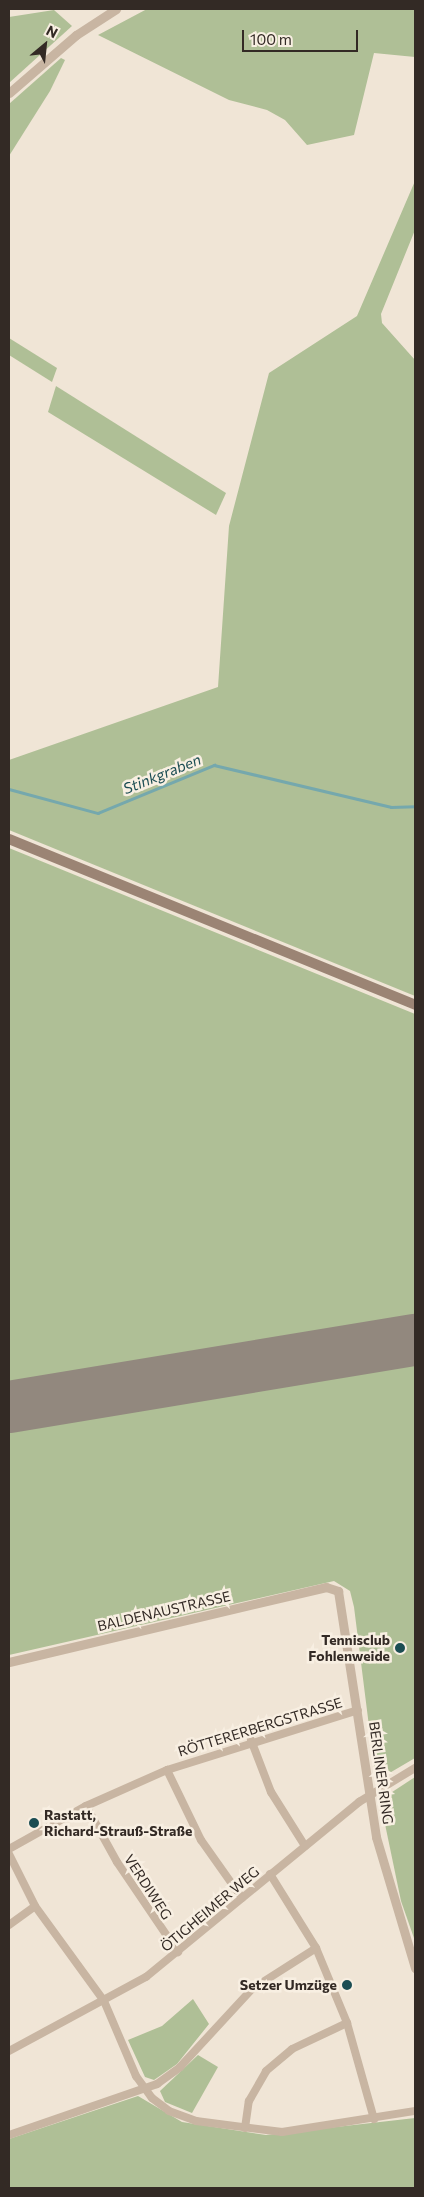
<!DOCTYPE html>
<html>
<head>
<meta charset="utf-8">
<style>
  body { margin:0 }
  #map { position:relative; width:424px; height:2197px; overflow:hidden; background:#f0e5d6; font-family:Commissioner,sans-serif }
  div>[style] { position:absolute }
  .green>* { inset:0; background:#afbf96 }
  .stream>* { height:2.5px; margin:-1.25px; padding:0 1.25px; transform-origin:1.25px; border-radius:1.25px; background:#75a8ad }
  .runway>* { height:52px; margin:-26px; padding:0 26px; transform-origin:26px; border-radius:26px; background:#92887e }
  .minor>* { height:8px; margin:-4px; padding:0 4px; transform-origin:4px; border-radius:4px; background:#c8b5a2 }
  .tertiary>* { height:9px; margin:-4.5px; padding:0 4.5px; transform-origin:4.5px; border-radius:4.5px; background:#c8b5a2 }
  .secondary>* { height:10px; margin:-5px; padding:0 5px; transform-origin:5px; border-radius:5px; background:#9b8474 }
  .dots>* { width:14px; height:14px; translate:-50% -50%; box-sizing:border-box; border:2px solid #f8efe2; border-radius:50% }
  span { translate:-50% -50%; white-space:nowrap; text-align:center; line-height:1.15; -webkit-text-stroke:5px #f8efe2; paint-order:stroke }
  .street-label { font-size:14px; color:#332a25 }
  .poi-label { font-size:14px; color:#332a25; font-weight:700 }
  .right { translate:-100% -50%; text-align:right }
  .left { translate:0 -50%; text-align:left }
  .water-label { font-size:15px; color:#1b4d53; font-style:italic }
  .frame { position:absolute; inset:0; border:10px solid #332a25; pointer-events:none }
  .north { position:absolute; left:20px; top:20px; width:50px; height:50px; -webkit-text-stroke:4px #f8efe2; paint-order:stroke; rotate:28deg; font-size:14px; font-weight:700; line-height:20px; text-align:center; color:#332a25 }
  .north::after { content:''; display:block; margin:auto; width:18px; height:22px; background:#332a25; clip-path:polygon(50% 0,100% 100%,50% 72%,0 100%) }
  .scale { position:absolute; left:242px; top:30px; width:116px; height:22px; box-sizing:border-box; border:2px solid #332a25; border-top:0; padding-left:6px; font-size:15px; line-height:18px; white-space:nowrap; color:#332a25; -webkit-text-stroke:4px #f8efe2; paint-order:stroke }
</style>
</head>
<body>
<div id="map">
  <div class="green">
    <i style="clip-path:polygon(147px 9px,415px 9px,415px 57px,374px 53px,354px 135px,307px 145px,285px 120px,267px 110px,229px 100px,98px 35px)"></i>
    <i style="clip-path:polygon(54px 10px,72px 26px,9px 83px,9px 17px)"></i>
    <i style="clip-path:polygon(61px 58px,65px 60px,50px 91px,9px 156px,9px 104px)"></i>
    <i style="clip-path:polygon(415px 181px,415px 230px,381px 314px,382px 323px,415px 360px,415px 996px,9px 830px,9px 760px,218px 687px,229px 526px,269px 373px,357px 316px)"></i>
    <i style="clip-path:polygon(9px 338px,57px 368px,52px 382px,9px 355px)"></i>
    <i style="clip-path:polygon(56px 386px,226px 493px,216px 515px,48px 412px)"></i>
    <i style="clip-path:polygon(9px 848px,415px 1014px,415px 1758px,381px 1778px,375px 1774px,354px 1607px,350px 1591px,334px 1581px,9px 1655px)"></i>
    <i style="clip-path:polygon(415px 1777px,415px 1941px,401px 1901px,380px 1800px)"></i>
    <i style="clip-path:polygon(193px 1999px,209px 2024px,177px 2064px,154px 2080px,145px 2077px,128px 2040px,162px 2026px)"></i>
    <i style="clip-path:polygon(198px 2055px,218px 2067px,192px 2113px,165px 2102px,160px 2091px)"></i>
    <i style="clip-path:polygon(138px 2096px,182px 2122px,266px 2135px,415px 2118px,415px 2188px,9px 2188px,9px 2139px)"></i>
  </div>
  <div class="stream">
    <i style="left:9px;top:789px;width:92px;rotate:15.1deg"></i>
    <i style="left:98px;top:813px;width:126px;rotate:-22.5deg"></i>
    <i style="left:214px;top:765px;width:182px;rotate:13.3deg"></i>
    <i style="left:391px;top:807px;width:24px;rotate:-2deg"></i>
  </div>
  <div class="runway">
    <i style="left:9px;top:1407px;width:411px;rotate:-9.4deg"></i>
  </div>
  <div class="minor">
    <i style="left:251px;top:1740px;width:56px;rotate:69deg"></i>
    <i style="left:271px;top:1792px;width:64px;rotate:57.8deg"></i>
    <i style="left:167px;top:1770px;width:78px;rotate:64.1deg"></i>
    <i style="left:201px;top:1840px;width:71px;rotate:54.7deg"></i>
    <i style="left:86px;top:1806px;width:64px;rotate:61deg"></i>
    <i style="left:117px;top:1862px;width:109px;rotate:55.9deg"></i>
    <i style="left:9px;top:1849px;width:88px;rotate:-29.2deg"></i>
    <i style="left:86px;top:1806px;width:89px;rotate:-24deg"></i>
    <i style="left:167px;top:1770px;width:200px;rotate:-17.4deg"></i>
    <i style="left:9px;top:1854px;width:58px;rotate:63.4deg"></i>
    <i style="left:35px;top:1906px;width:117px;rotate:54deg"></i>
    <i style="left:104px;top:2001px;width:82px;rotate:66.9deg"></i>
    <i style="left:136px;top:2076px;width:27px;rotate:54deg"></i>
    <i style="left:152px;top:2098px;width:21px;rotate:37deg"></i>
    <i style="left:169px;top:2111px;width:29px;rotate:20deg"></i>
    <i style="left:196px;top:2121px;width:87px;rotate:7.3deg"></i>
    <i style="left:282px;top:2132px;width:135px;rotate:-9deg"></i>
    <i style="left:270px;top:1874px;width:87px;rotate:58.1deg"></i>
    <i style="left:316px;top:1948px;width:81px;rotate:67.5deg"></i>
    <i style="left:347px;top:2023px;width:100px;rotate:74.3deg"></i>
    <i style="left:9px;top:1925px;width:32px;rotate:-36deg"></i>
    <i style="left:9px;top:2051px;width:156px;rotate:-28.4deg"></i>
    <i style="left:146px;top:1977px;width:276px;rotate:-39.4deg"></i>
    <i style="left:359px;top:1802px;width:66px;rotate:-31.3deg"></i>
    <i style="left:245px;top:2128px;width:27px;rotate:-82deg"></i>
    <i style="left:249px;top:2101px;width:34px;rotate:-60deg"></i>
    <i style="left:266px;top:2071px;width:34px;rotate:-40deg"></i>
    <i style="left:292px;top:2049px;width:61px;rotate:-25.3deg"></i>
    <i style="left:9px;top:2135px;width:157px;rotate:-19deg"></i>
    <i style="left:157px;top:2084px;width:29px;rotate:-36deg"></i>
    <i style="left:180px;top:2067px;width:106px;rotate:-47.3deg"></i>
    <i style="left:252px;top:1989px;width:76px;rotate:-32.6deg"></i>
  </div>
  <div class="tertiary">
    <i style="left:9px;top:93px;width:89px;rotate:-40.9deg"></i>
    <i style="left:76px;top:35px;width:48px;rotate:-33deg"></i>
    <i style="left:9px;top:1662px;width:326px;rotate:-13.3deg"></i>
    <i style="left:326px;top:1587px;width:13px;rotate:18deg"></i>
    <i style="left:338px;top:1591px;width:249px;rotate:81.2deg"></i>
    <i style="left:376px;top:1837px;width:137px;rotate:73.4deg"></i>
  </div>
  <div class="secondary">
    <i style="left:9px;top:839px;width:439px;rotate:22.2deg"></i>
  </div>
  <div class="dots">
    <i style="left:400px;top:1648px;background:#1b4d53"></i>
    <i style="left:34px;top:1823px;background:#1b4d53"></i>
    <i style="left:347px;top:1985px;background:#1b4d53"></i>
  </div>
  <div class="street-label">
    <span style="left:164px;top:1611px;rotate:-13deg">BALDENAUSTRASSE</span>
    <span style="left:260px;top:1727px;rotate:-17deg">RÖTTERERBERGSTRASSE</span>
    <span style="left:381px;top:1773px;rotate:82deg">BERLINER RING</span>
    <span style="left:148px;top:1887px;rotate:57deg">VERDIWEG</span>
    <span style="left:210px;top:1909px;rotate:-40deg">ÖTIGHEIMER WEG</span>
  </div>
  <div class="poi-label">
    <span class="right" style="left:390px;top:1648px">Tennisclub<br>Fohlenweide</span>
    <span class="left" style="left:44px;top:1823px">Rastatt,<br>Richard-Strauß-Straße</span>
    <span class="right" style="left:337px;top:1985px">Setzer Umzüge</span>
  </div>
  <div class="water-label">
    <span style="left:162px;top:774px;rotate:-22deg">Stinkgraben</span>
  </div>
  <div class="frame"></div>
  <div class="north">N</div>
  <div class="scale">100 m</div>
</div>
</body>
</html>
